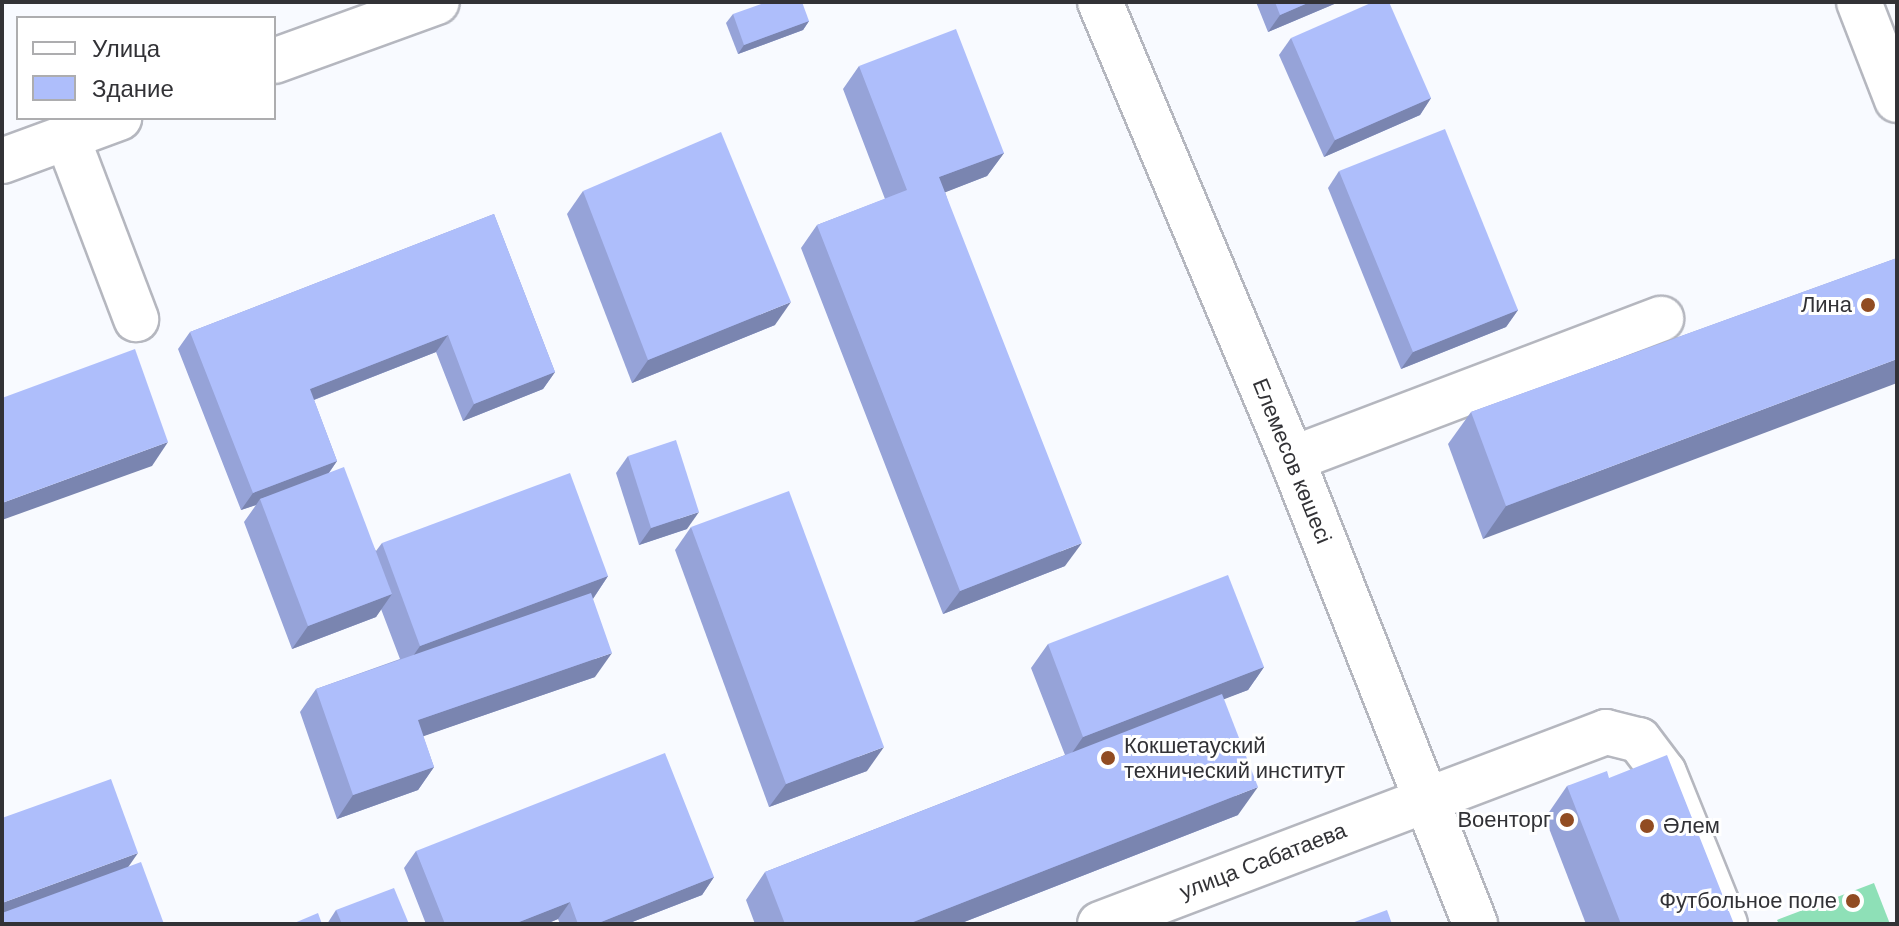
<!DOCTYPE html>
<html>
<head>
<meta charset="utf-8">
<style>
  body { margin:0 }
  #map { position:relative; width:1899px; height:926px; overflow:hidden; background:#f8faff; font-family:"DM Sans",sans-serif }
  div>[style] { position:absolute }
  .green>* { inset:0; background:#8ee0b7 }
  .roads { filter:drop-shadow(2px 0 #b5b7bf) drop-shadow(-2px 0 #b5b7bf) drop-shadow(0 2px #b5b7bf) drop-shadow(0 -2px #b5b7bf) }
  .minor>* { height:44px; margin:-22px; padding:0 22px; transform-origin:22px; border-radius:22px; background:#fff }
  .wall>* { inset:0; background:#96a3d8 }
  .shaded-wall>* { inset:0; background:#7a85b0 }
  .building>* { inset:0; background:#aebefb }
  .dots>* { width:22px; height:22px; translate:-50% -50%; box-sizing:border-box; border:4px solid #fff; border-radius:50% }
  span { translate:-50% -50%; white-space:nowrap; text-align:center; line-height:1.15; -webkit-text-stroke:6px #fff; paint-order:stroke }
  .poi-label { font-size:22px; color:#323236 }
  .right { translate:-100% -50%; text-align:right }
  .left { translate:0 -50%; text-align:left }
  .street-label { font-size:22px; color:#323236 }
  .frame { position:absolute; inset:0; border:4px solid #323236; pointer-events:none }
  .legend { position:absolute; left:16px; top:16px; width:260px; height:104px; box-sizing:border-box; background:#fff; border:2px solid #adadaf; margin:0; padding:10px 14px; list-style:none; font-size:24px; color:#323236 }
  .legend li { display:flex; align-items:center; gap:16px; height:40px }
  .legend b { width:40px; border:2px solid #adadaf }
</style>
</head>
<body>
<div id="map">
  <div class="green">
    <i style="clip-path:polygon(1874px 883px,1890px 924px,1779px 924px,1777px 920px)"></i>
  </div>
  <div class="roads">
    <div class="minor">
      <i style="left:1100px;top:2px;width:496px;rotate:67.2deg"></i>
      <i style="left:1292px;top:459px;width:500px;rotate:68.5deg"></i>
      <i style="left:1859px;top:2px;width:105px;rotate:68.8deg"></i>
      <i style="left:274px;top:61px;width:173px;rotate:-19.9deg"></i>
      <i style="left:67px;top:137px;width:195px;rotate:69.2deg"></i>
      <i style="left:2px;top:161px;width:125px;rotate:-20.2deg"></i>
      <i style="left:1292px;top:459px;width:395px;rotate:-20.8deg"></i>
      <i style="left:1100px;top:924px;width:541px;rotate:-20.78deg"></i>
      <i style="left:1606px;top:732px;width:34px;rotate:14deg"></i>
      <i style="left:1639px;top:740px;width:41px;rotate:52.9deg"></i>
      <i style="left:1664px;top:773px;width:163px;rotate:68deg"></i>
    </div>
  </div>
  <div class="wall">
    <i style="clip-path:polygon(1256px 2px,1339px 2px,1268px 32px)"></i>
    <i style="clip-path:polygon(733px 14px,809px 21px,803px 30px,738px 54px,726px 23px)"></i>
    <i style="clip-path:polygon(1291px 38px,1431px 98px,1420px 115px,1324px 157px,1279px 55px)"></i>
    <i style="clip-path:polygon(859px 66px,1004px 153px,987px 176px,945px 192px,1065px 566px,943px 614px,801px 248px,817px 225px,885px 199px,843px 89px)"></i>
    <i style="clip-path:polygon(1339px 171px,1518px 310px,1506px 327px,1401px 369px,1328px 188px)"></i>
    <i style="clip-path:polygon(583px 191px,775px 325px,632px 383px,567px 214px)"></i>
    <i style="clip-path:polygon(494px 214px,555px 372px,543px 389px,463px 421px,436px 352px,314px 400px,337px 461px,329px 473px,376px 551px,382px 543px,608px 576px,593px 599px,595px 677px,423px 736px,434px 767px,418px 790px,337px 819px,300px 712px,316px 689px,400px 659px,381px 609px,376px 617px,292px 649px,244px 522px,256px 505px,241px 510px,178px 349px,190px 332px)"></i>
    <i style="clip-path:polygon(1897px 258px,1483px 539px,1448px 444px,1471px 412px)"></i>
    <i style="clip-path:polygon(628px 456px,687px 529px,639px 545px,616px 473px)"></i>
    <i style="clip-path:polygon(691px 527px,867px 771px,769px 807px,675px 550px)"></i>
    <i style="clip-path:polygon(1048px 644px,1264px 667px,1248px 690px,1223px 699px,1238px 815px,959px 924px,755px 924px,746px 900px,765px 872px,1065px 755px,1031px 668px)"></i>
    <i style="clip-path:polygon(1609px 778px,1734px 924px,1586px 924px,1545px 818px,1567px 786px)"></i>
    <i style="clip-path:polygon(416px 851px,714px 877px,702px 895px,627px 924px,560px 924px,558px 919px,546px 924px,426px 924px,404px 868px)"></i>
    <i style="clip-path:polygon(336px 910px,409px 924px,327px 924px)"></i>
  </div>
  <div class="shaded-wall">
    <i style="clip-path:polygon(1310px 2px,1339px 2px,1268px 32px,1280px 15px)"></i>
    <i style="clip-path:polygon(809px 21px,803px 30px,738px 54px,744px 45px)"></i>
    <i style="clip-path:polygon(1431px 98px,1420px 115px,1324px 157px,1335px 140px)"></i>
    <i style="clip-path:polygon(1004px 153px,987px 176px,923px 201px,939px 177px)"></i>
    <i style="clip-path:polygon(791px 302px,775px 325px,632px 383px,648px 360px)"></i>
    <i style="clip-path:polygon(1518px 310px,1506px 327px,1401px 369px,1413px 352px)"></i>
    <i style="clip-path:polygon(448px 335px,436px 352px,298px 406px,310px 389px)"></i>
    <i style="clip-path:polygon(1897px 359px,1897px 383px,1483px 539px,1506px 506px)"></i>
    <i style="clip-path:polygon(555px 372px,543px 389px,463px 421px,474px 404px)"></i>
    <i style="clip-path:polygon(168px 442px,152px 466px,2px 520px,2px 503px)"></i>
    <i style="clip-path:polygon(337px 461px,325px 478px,260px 499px,256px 505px,241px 510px,253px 493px)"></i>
    <i style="clip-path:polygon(699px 512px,687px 529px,639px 545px,651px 528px)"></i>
    <i style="clip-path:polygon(1082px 543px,1065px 566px,943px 614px,960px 591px)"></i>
    <i style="clip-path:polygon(608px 576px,592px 600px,404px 669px,420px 646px)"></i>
    <i style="clip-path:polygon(392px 594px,376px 617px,292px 649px,308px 626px)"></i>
    <i style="clip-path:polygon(612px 653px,595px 677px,401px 744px,418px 720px)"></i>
    <i style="clip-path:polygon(1264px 667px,1248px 690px,1067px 760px,1083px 737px)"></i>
    <i style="clip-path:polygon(884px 747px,867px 771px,769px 807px,786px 784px)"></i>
    <i style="clip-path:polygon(434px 767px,418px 790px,337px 819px,353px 795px)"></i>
    <i style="clip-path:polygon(1258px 787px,1238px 815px,959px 924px,908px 924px)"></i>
    <i style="clip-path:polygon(138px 853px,122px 876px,2px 920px,2px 903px)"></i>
    <i style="clip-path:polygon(714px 877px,702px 895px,627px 924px,596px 924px)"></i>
    <i style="clip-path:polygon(570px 902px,558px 919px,546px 924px,514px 924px)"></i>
  </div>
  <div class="building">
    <i style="clip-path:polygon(767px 2px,802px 2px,809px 21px,744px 45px,733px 14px)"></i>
    <i style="clip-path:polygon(1275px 2px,1310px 2px,1280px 15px)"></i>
    <i style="clip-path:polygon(1373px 2px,1389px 2px,1431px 98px,1335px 140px,1291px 38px)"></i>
    <i style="clip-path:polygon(956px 29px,1004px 153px,939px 177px,1082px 543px,960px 591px,817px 225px,907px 190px,859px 66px)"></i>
    <i style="clip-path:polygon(1445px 129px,1518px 310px,1413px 352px,1339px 171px)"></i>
    <i style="clip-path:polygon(721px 132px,791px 302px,648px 360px,583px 191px)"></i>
    <i style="clip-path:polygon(494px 214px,555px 372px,474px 404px,448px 335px,310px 389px,337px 461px,253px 493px,190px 332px)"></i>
    <i style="clip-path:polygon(1897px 258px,1897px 359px,1506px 506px,1471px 412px)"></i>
    <i style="clip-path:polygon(135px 349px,168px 442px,2px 503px,2px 398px)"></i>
    <i style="clip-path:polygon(676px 440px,699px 512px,651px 528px,628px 456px)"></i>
    <i style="clip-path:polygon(344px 467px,392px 594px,308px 626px,260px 499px)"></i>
    <i style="clip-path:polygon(570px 473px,608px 576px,420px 646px,382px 543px)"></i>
    <i style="clip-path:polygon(789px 491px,884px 747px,786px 784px,691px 527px)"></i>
    <i style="clip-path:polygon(1228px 575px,1264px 667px,1083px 737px,1048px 644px)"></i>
    <i style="clip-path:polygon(591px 593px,612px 653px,418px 720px,434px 767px,353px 795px,316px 689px)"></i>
    <i style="clip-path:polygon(1222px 694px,1258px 787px,908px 924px,785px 924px,765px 872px)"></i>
    <i style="clip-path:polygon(665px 753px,714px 877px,596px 924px,578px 924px,570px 902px,514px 924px,445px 924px,416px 851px)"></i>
    <i style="clip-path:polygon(1667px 755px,1734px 924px,1621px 924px,1567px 786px,1607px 771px,1609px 778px)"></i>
    <i style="clip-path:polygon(111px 779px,138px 853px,2px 903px,2px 818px)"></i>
    <i style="clip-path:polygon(141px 862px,164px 924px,2px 924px,2px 913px)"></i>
    <i style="clip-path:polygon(394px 888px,409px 924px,342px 924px,336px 910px)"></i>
    <i style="clip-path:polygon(1387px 910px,1392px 924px,1349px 924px)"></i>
    <i style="clip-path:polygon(318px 913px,322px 924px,292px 924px)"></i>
  </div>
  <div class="dots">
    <i style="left:1868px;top:305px;background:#914c22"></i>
    <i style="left:1108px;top:758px;background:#914c22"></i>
    <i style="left:1567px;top:820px;background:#914c22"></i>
    <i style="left:1647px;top:826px;background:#914c22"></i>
    <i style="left:1853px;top:901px;background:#914c22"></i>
  </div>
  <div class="poi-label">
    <span class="right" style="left:1852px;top:305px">Лина</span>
    <span class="left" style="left:1124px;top:758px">Кокшетауский<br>технический институт</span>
    <span class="right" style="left:1551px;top:820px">Военторг</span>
    <span class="left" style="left:1663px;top:826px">Әлем</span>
    <span class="right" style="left:1837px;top:901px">Футбольное поле</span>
  </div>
  <div class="street-label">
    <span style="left:1292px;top:461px;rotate:68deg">Елемесов көшесі</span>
    <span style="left:1263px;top:861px;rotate:-21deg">улица Сабатаева</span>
  </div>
  <div class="frame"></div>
  <ul class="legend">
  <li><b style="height:10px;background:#fff"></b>Улица</li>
  <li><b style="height:22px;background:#aebefb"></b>Здание</li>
  </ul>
</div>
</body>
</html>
